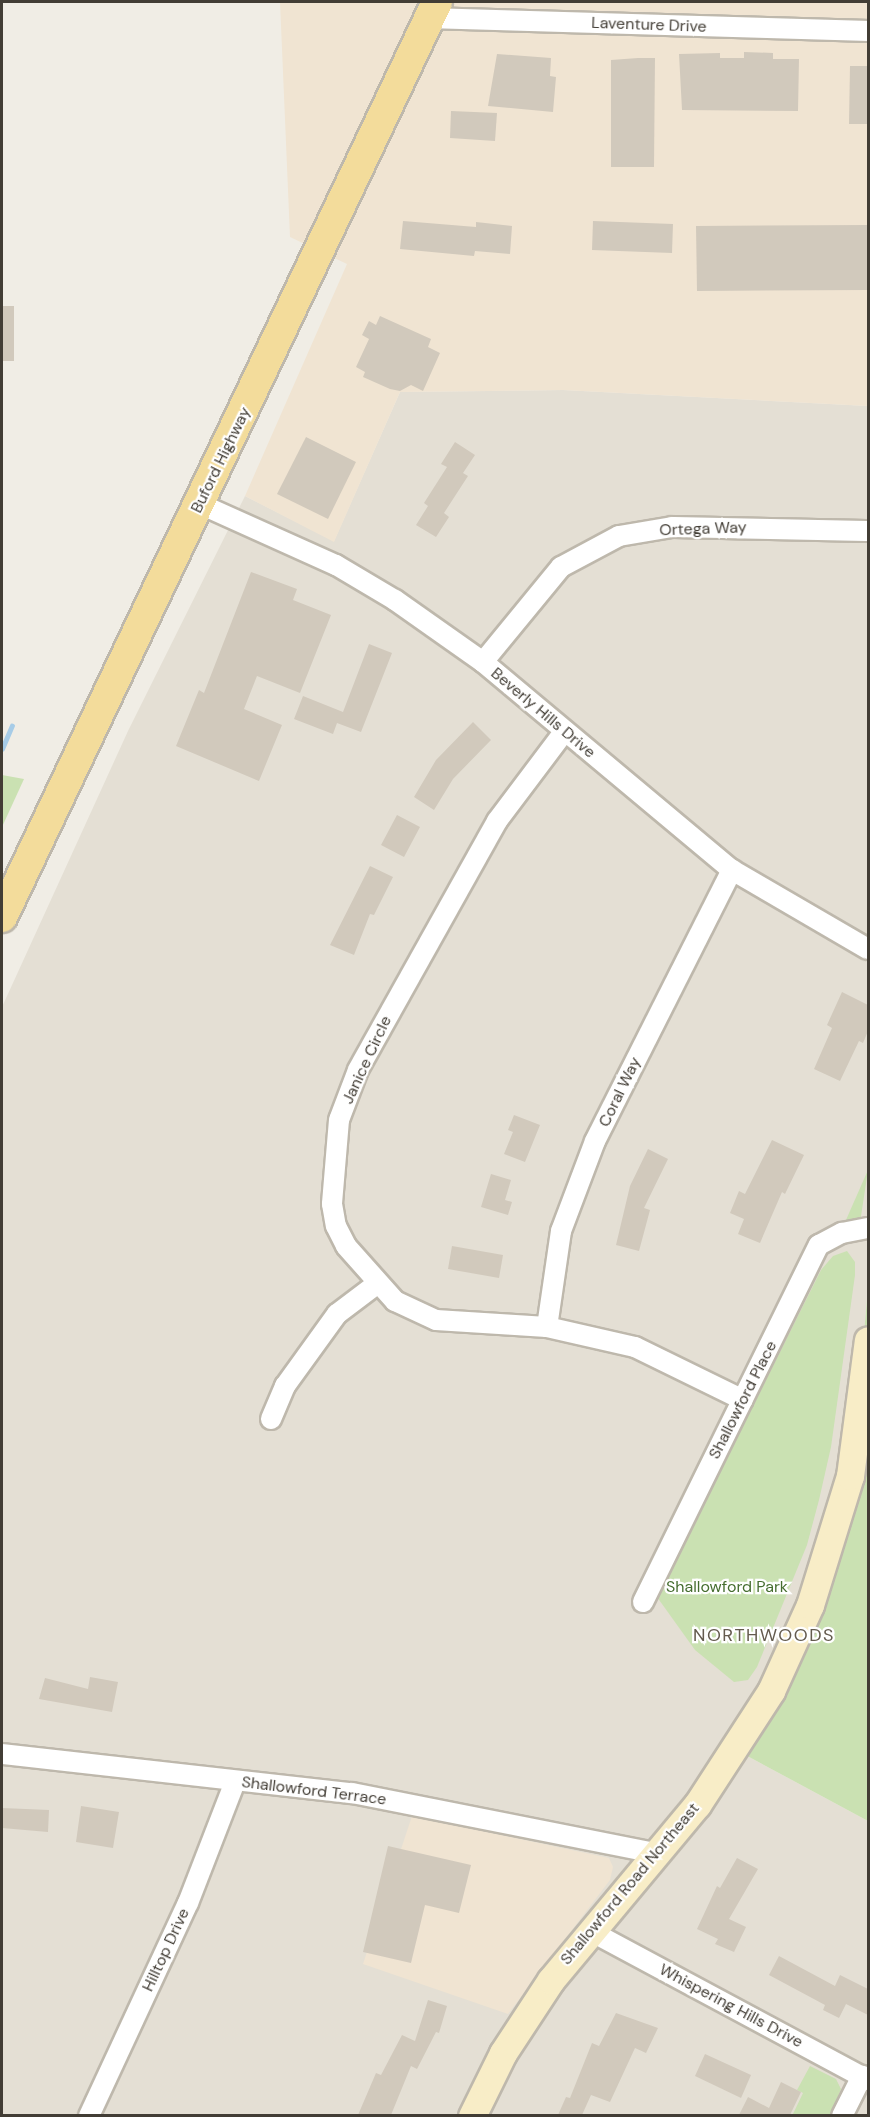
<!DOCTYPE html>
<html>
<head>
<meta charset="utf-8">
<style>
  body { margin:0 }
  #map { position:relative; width:870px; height:2117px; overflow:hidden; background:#f0ede5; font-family:"DM Sans",sans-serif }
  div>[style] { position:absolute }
  .residential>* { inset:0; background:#e4dfd4 }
  .commercial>* { inset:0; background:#f0e4d2 }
  .green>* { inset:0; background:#cae1b2 }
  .stream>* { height:4.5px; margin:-2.25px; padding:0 2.25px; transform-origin:2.25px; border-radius:2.25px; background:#a7cce7 }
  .building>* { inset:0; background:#d1c9bc }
  .roads { filter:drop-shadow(2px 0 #beb8ac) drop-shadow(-2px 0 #beb8ac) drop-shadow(0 2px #beb8ac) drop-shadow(0 -2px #beb8ac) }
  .street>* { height:20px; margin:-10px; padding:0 10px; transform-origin:10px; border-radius:10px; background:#fff }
  .secondary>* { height:27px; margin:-13.5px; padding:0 13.5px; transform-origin:13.5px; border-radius:13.5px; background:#f8edc7 }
  .primary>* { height:30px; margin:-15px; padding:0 15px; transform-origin:15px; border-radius:15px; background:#f3dc9b }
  span { translate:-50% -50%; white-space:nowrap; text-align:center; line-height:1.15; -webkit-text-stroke:4.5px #fff; paint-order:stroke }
  .street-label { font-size:16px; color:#423d35 }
  .park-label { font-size:16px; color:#456d2f }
  .neighbourhood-label { font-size:18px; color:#645b4e; letter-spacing:1.5px }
  .frame { position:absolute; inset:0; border:3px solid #423d35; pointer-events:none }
</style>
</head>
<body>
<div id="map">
  <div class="residential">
    <i style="clip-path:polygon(563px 390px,868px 406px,868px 1289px,853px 1452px,799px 1619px,738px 1751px,868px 1821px,868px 2115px,2px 2116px,2px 1007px,128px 731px,245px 496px,334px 541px,400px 392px)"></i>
  </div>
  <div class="commercial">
    <i style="clip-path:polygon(280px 2px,868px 2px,868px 406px,563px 390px,400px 392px,334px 542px,245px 496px,347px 264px,290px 237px)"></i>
    <i style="clip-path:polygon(412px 1816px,609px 1858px,613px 1867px,610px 1880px,508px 2014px,363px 1964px)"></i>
  </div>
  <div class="green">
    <i style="clip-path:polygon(2px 775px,24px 779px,2px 827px)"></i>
    <i style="clip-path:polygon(868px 1170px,860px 1223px,842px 1229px)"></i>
    <i style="clip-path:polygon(847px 1251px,855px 1262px,855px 1275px,831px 1447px,819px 1500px,807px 1545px,757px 1667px,748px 1680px,734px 1682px,695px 1650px,657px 1597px,821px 1270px,833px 1256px)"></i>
    <i style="clip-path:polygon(868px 1289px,868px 1821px,738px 1751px,799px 1619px,853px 1452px)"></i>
    <i style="clip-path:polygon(810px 2066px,836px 2079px,841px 2089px,831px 2115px,792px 2116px,803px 2093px,797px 2090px)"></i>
  </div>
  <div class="stream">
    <i style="left:2px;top:749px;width:25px;rotate:-67deg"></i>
  </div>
  <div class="building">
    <i style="clip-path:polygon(744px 52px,773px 53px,773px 59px,799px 59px,798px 111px,682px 110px,679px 54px,720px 53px,720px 58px,744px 58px)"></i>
    <i style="clip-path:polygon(497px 54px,551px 58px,550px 76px,556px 77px,553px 112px,488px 106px)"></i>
    <i style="clip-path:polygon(638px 58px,655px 58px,654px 167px,611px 167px,611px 60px)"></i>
    <i style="clip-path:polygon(850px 66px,868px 66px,868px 124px,849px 124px)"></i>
    <i style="clip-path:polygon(451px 111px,497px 113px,495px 141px,450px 138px)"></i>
    <i style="clip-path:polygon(403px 221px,476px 227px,476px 222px,512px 226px,510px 254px,475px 251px,474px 256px,400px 249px)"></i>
    <i style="clip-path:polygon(593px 221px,673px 224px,672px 253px,592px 250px)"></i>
    <i style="clip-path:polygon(868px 225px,868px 290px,697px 291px,696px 226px)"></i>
    <i style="clip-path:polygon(2px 306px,14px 306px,14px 361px,2px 361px)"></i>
    <i style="clip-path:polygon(380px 316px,431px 339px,428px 347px,440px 353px,423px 391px,411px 385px,400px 391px,390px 389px,363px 377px,365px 372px,356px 367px,369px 339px,362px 335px,369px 321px,376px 325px)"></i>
    <i style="clip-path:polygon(306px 437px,356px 462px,328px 519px,277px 494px)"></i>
    <i style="clip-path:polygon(455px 442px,475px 455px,463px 473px,468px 476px,444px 513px,449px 517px,436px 537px,416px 525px,428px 506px,424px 503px,447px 467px,441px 464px)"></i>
    <i style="clip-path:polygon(251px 572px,297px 589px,293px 600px,331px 615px,300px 693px,257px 676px,244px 709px,282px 725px,259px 781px,176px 746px,199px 690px,204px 693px)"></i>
    <i style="clip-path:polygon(369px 644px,392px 653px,361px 732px,337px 723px,333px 734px,294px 719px,303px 696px,343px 712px)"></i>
    <i style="clip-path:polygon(473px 722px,491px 740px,453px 779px,434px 810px,414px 797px,436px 760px)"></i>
    <i style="clip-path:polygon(397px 815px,420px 827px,404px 857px,381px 845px)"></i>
    <i style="clip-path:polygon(370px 866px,393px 877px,374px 915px,370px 914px,354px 955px,330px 945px)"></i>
    <i style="clip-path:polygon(842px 992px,868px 1005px,868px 1031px,863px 1043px,859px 1041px,840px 1081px,814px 1069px,832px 1028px,827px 1025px)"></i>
    <i style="clip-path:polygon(514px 1115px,540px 1125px,525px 1162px,504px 1154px,513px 1132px,508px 1130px)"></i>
    <i style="clip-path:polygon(772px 1140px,804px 1155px,785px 1194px,782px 1192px,760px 1243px,738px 1234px,744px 1219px,730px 1213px,739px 1191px,745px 1194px)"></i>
    <i style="clip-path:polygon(648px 1149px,668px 1159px,644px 1208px,650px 1210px,639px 1251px,616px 1245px,630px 1186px)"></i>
    <i style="clip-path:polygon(491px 1174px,511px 1180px,505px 1200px,512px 1202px,508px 1215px,481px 1207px)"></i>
    <i style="clip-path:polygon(452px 1246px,503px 1255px,499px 1278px,448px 1269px)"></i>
    <i style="clip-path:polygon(90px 1677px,118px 1682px,112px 1712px,39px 1699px,45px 1678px,88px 1689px)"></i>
    <i style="clip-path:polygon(81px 1806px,119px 1812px,113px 1848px,76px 1842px)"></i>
    <i style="clip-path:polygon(2px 1808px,49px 1810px,48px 1832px,2px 1828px)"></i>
    <i style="clip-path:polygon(388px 1846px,471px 1865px,459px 1913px,425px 1905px,411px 1963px,363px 1952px)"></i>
    <i style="clip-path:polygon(737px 1858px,758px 1869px,729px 1919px,746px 1927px,734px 1952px,715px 1944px,718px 1939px,697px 1929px,717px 1886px,720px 1888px)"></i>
    <i style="clip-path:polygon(779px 1956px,835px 1986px,840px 1975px,868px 1989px,868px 2015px,846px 2004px,839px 2018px,823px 2010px,825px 2005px,769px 1975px)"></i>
    <i style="clip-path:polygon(428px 2000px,447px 2006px,439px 2033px,436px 2032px,417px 2069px,411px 2066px,391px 2115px,358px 2115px,376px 2073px,381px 2075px,402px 2035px,415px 2041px)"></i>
    <i style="clip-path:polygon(616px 2013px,658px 2028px,646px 2053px,635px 2048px,610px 2102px,591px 2095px,582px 2115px,558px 2115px,566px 2097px,570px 2098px,592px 2043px,599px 2046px)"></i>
    <i style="clip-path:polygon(705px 2054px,751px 2075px,741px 2098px,695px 2076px)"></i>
    <i style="clip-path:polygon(781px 2082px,801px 2092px,790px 2115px,739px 2115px,748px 2097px,769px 2108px)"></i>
  </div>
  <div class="roads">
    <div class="street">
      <i style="left:429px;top:18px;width:439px;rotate:1.7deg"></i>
      <i style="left:200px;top:504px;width:149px;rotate:24.2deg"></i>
      <i style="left:336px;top:565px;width:69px;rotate:30.7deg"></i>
      <i style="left:395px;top:600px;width:108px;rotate:35.2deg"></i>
      <i style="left:483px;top:662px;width:324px;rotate:39.9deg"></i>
      <i style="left:732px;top:870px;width:157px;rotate:30.2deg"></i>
      <i style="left:483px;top:662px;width:123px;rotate:-50.6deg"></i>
      <i style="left:561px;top:567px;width:66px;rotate:-28.1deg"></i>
      <i style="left:619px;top:536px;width:54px;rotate:-9.6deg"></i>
      <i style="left:672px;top:527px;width:196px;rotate:1.2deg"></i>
      <i style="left:564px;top:732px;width:111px;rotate:127deg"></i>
      <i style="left:497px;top:821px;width:285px;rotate:119.2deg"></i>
      <i style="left:358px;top:1070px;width:53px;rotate:110.8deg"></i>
      <i style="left:339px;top:1120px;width:84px;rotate:94.8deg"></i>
      <i style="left:332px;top:1204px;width:22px;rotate:80deg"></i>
      <i style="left:336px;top:1226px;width:22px;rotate:63deg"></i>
      <i style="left:346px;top:1246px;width:74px;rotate:48.3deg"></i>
      <i style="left:395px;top:1301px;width:45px;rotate:24.9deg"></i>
      <i style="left:436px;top:1320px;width:111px;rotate:3.6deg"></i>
      <i style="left:547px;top:1327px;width:90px;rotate:12.8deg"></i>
      <i style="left:635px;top:1347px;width:120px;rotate:26.1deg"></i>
      <i style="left:547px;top:1327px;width:97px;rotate:-81.7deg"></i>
      <i style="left:561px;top:1231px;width:96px;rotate:-69.3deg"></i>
      <i style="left:595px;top:1141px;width:304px;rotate:-63.2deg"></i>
      <i style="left:271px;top:1419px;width:36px;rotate:-67deg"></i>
      <i style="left:285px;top:1386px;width:89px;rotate:-54.2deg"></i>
      <i style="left:337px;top:1314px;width:51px;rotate:-37.1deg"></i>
      <i style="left:643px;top:1602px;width:398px;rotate:-63.8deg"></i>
      <i style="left:819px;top:1245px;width:26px;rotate:-28deg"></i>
      <i style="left:842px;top:1233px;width:26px;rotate:-11deg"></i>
      <i style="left:2px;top:1754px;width:352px;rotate:6.4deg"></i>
      <i style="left:352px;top:1793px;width:313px;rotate:11.2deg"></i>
      <i style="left:594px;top:1933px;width:311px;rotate:28.2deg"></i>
      <i style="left:89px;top:2116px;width:235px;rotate:-65.1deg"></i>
      <i style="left:188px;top:1903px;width:130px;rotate:-68.8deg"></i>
      <i style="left:842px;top:2116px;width:45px;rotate:-63.4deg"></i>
    </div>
    <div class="secondary">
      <i style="left:472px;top:2116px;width:70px;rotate:-63.8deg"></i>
      <i style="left:503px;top:2053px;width:87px;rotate:-56.7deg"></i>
      <i style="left:551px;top:1980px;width:228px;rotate:-50.2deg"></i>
      <i style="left:697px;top:1805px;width:136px;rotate:-57deg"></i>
      <i style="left:771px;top:1691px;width:94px;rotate:-65.6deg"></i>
      <i style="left:810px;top:1605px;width:135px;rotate:-72.8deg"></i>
      <i style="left:850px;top:1476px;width:137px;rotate:-82.5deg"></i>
    </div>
    <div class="primary">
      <i style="left:2px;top:917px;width:1013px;rotate:-64.57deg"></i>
    </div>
  </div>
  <div class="street-label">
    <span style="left:649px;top:25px;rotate:2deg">Laventure Drive</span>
    <span style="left:221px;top:460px;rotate:-64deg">Buford Highway</span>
    <span style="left:703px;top:529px;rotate:-2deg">Ortega Way</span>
    <span style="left:543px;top:713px;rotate:40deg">Beverly Hills Drive</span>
    <span style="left:367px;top:1060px;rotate:-65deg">Janice Circle</span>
    <span style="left:620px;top:1092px;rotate:-64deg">Coral Way</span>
    <span style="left:743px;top:1400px;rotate:-63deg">Shallowford Place</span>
    <span style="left:314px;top:1791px;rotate:7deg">Shallowford Terrace</span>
    <span style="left:630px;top:1884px;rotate:-50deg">Shallowford Road Northeast</span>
    <span style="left:166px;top:1950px;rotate:-65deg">Hilltop Drive</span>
    <span style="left:731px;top:2006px;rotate:28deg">Whispering Hills Drive</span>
  </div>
  <div class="park-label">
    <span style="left:727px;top:1587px">Shallowford Park</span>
  </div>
  <div class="neighbourhood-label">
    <span style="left:764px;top:1635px">NORTHWOODS</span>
  </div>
  <div class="frame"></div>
</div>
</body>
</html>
